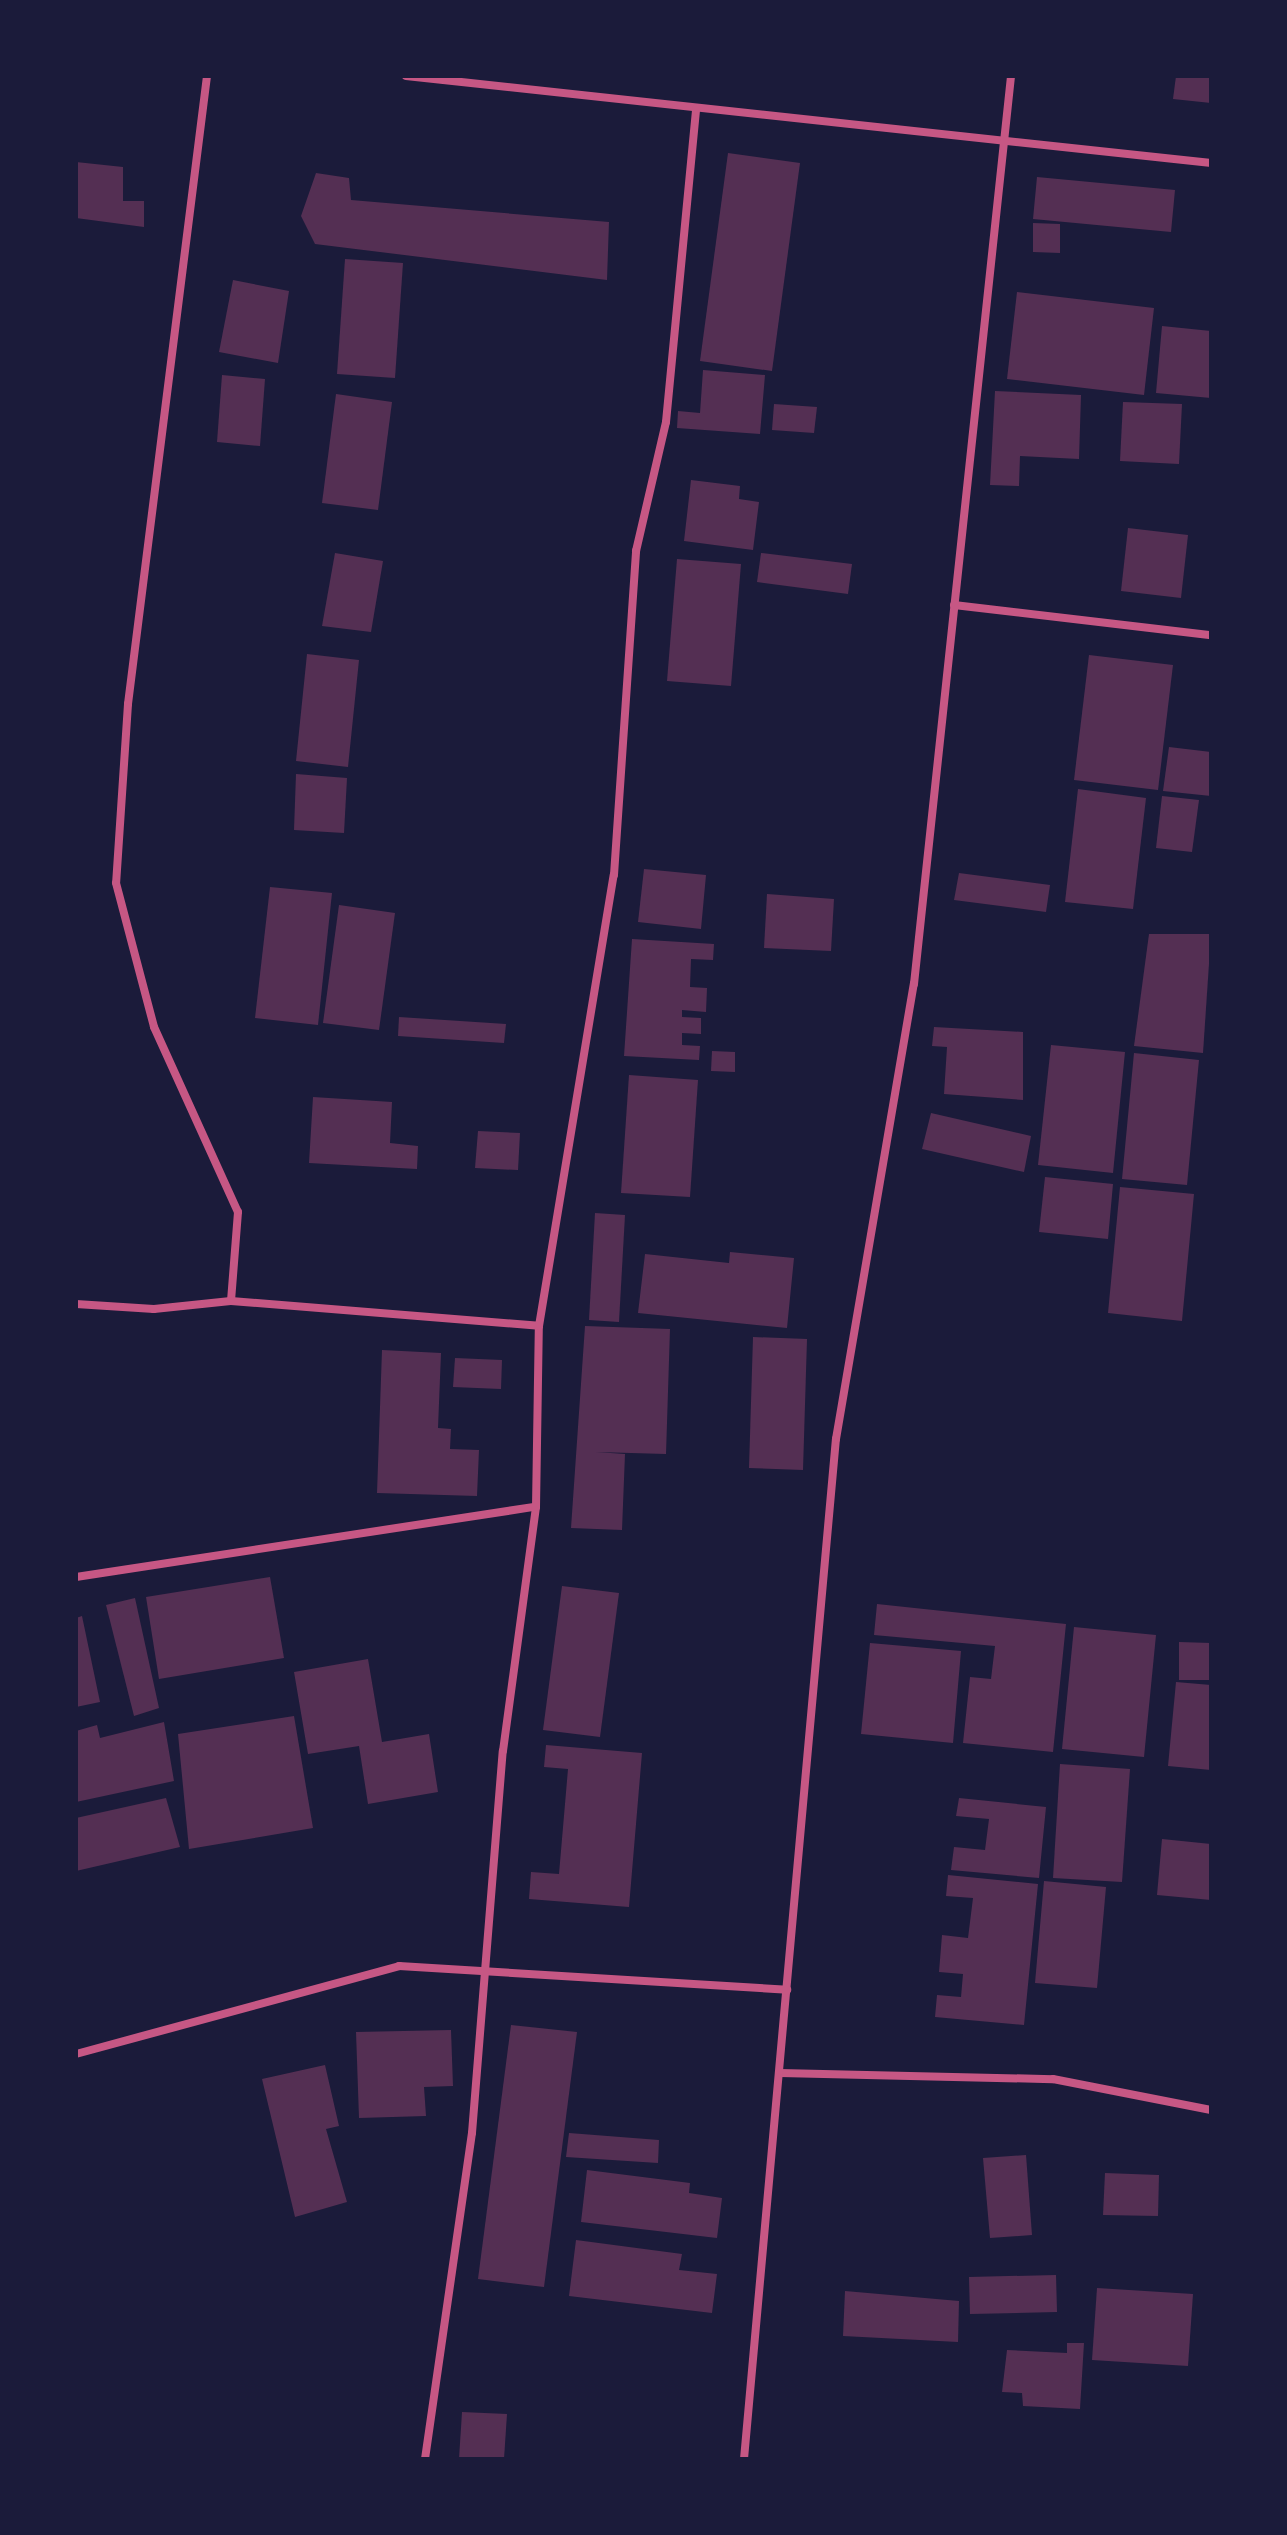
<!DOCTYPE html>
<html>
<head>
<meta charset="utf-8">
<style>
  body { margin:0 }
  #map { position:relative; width:1287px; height:2535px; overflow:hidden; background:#1b1b3a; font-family:"Nunito Sans",sans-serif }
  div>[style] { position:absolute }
  .building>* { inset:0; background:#542f53 }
  .minor>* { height:8px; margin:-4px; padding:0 4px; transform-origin:4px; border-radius:4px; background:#c65784 }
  span { translate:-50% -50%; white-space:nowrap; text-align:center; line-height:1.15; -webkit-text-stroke:8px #1b1b3a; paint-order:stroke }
  .frame { position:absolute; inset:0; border:78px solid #1b1b3a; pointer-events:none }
</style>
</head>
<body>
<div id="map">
  <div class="building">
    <i style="clip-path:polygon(1176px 76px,1211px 76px,1211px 103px,1173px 99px)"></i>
    <i style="clip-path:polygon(728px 153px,800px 163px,772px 371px,700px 361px)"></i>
    <i style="clip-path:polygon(76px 162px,123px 167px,123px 201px,144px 201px,144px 227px,76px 218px)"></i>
    <i style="clip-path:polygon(316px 173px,349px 178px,351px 200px,609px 222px,607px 280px,315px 244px,301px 216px)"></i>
    <i style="clip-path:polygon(1037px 177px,1175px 190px,1171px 232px,1033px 219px)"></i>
    <i style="clip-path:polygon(1033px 223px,1060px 224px,1060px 253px,1033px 252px)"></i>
    <i style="clip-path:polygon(345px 259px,403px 263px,395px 378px,337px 374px)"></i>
    <i style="clip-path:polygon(233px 280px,289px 291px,278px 363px,219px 352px)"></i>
    <i style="clip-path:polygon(1017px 292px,1154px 308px,1144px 395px,1007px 379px)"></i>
    <i style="clip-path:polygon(1162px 326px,1211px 331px,1211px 398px,1156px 393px)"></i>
    <i style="clip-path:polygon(703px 370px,765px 375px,760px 434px,677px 428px,678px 411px,700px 413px)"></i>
    <i style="clip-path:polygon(222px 375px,265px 379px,260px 446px,217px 442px)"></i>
    <i style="clip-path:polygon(995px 391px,1081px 395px,1079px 459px,1020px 456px,1019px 486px,990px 485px)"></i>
    <i style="clip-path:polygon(336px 394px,392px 402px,378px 510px,322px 503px)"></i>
    <i style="clip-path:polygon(1123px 402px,1182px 404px,1179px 464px,1120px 461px)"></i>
    <i style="clip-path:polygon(774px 404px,817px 407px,814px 433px,772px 430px)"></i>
    <i style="clip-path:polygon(691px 480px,740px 486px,739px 499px,759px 502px,753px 550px,684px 541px)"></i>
    <i style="clip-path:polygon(1128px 528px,1188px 535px,1181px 598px,1121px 591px)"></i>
    <i style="clip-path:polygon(335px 553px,383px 561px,371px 632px,322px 626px)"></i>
    <i style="clip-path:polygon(761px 553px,852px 564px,848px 594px,757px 582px)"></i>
    <i style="clip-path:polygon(677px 559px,741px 564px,731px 686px,667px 681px)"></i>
    <i style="clip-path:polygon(307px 654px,359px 660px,348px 767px,296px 761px)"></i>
    <i style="clip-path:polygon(1089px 655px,1173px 665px,1158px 790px,1074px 780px)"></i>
    <i style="clip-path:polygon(1169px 747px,1211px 752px,1211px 796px,1163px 791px)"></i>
    <i style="clip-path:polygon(296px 774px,347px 778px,344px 833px,294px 830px)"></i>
    <i style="clip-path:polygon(1078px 789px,1146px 798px,1133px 909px,1065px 902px)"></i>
    <i style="clip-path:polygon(1162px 796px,1199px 800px,1192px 852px,1156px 848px)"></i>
    <i style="clip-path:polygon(644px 869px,706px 875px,701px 929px,638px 922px)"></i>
    <i style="clip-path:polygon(959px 873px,1050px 885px,1046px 912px,954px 900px)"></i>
    <i style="clip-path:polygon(270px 887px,332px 893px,318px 1025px,255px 1018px)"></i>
    <i style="clip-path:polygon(767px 894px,834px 899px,831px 951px,764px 948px)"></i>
    <i style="clip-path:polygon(339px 905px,395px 913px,379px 1030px,323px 1023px)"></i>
    <i style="clip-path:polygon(1149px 934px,1211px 934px,1203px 1053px,1134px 1046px)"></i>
    <i style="clip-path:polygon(632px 939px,714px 944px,713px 960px,691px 959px,690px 987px,707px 988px,706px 1012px,682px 1010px,682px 1017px,701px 1018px,701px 1034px,682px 1033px,682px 1045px,700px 1046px,699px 1060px,624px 1056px)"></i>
    <i style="clip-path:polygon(399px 1017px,506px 1024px,504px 1043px,398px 1036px)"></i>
    <i style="clip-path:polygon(934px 1027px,1023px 1032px,1023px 1100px,944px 1094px,947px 1047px,932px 1046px)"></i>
    <i style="clip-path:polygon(1051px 1045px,1125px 1052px,1113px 1173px,1038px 1165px)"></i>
    <i style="clip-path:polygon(712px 1051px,735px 1052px,735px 1072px,711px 1071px)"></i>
    <i style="clip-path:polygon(1134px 1053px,1199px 1060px,1187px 1185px,1122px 1179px)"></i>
    <i style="clip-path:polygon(629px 1075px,698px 1080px,690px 1197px,621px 1193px)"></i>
    <i style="clip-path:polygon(313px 1097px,392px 1102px,390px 1143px,418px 1146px,417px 1169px,309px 1163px)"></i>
    <i style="clip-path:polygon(931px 1113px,1031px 1136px,1024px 1172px,922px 1149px)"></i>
    <i style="clip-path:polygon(478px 1131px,520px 1133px,518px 1170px,475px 1168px)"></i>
    <i style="clip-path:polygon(1045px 1177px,1113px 1184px,1108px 1239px,1039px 1232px)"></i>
    <i style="clip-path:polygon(1120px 1187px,1194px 1194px,1182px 1321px,1108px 1313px)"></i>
    <i style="clip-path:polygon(595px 1213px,625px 1215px,619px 1322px,589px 1320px)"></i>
    <i style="clip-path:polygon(730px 1252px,794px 1258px,787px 1328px,638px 1313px,645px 1254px,729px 1263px)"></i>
    <i style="clip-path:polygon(585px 1326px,670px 1329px,666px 1454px,596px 1452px,625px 1454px,622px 1530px,571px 1528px)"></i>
    <i style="clip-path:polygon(753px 1337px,807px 1339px,803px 1470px,749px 1468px)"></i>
    <i style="clip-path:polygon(382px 1350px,441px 1353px,438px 1428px,451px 1429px,450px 1449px,479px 1450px,477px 1496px,377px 1493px)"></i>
    <i style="clip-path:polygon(455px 1358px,502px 1360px,501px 1389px,453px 1387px)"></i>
    <i style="clip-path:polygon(270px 1577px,284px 1658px,159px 1679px,146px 1597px)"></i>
    <i style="clip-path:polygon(562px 1586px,619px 1593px,600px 1737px,543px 1730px)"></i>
    <i style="clip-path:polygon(135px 1598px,159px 1708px,134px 1716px,106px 1605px)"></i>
    <i style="clip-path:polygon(877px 1604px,1066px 1624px,1053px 1752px,963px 1743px,970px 1677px,991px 1679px,995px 1646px,874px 1635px)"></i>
    <i style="clip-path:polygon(82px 1616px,100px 1702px,76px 1707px,76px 1618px)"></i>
    <i style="clip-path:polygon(1074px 1627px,1156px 1635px,1144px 1757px,1062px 1749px)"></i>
    <i style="clip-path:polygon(1179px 1642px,1211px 1643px,1211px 1680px,1179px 1680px)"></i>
    <i style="clip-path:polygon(870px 1643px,961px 1651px,953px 1743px,861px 1734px)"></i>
    <i style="clip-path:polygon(368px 1659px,382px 1742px,429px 1734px,438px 1792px,368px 1804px,359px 1746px,308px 1754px,294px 1672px)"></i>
    <i style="clip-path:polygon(1176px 1682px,1211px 1685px,1211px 1770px,1168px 1766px)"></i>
    <i style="clip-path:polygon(294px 1716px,313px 1828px,189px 1849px,178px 1734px)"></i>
    <i style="clip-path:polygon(164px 1722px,174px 1781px,76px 1802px,76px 1731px,97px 1725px,100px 1738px)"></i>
    <i style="clip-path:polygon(546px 1745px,642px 1753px,629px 1907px,529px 1899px,531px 1872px,559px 1874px,568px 1769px,544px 1767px)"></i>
    <i style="clip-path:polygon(1060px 1764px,1130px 1769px,1122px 1882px,1053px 1878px)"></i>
    <i style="clip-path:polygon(166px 1798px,180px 1847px,76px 1871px,76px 1818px)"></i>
    <i style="clip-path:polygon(959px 1798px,1046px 1807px,1039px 1878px,951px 1870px,954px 1847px,985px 1850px,989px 1819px,956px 1816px)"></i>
    <i style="clip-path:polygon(1162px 1839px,1211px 1844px,1211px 1900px,1157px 1895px)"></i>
    <i style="clip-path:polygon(948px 1875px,1038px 1884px,1024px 2025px,935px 2017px,937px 1995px,961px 1997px,963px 1974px,939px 1972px,942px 1935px,968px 1938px,973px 1898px,946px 1896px)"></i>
    <i style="clip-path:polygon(1044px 1881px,1106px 1887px,1097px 1988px,1035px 1983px)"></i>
    <i style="clip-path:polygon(511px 2025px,577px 2032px,544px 2287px,478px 2279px)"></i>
    <i style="clip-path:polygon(451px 2030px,453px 2086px,424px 2087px,426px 2116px,359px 2118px,356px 2032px)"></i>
    <i style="clip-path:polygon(325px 2065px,339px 2126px,326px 2129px,347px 2202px,295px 2217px,262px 2079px)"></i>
    <i style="clip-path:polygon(569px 2133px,659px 2140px,658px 2163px,566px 2157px)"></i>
    <i style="clip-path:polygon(1026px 2155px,1032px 2235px,990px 2238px,983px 2158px)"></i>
    <i style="clip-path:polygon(587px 2170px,690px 2183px,689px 2193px,722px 2198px,717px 2238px,581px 2222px)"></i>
    <i style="clip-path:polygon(1105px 2173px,1159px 2175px,1158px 2216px,1103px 2215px)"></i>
    <i style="clip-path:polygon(576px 2240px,682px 2254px,679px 2270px,717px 2274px,712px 2313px,569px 2296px)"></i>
    <i style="clip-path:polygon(1056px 2275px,1057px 2312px,970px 2314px,969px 2277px)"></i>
    <i style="clip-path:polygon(1097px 2288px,1193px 2294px,1188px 2366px,1092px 2360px)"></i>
    <i style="clip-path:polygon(845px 2291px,959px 2301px,958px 2342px,843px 2336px)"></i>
    <i style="clip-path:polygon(1067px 2343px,1084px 2343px,1080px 2409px,1023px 2406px,1022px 2393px,1002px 2392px,1007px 2350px,1067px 2353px)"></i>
    <i style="clip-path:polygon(462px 2412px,507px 2414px,504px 2459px,459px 2459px)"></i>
  </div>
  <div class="minor">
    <i style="left:207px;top:76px;width:633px;rotate:97.17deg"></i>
    <i style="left:128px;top:704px;width:179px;rotate:93.8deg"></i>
    <i style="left:116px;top:883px;width:149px;rotate:75.2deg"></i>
    <i style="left:154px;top:1027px;width:203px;rotate:65.6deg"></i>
    <i style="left:238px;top:1212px;width:89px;rotate:94.5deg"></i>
    <i style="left:406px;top:76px;width:810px;rotate:6.17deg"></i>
    <i style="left:954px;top:605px;width:259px;rotate:6.7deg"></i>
    <i style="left:76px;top:1304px;width:78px;rotate:3.7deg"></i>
    <i style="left:154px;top:1309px;width:77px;rotate:-5.9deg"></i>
    <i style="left:231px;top:1301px;width:309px;rotate:4.6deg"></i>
    <i style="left:76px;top:1577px;width:465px;rotate:-8.7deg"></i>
    <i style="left:76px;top:2054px;width:335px;rotate:-15.2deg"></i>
    <i style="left:399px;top:1966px;width:389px;rotate:3.5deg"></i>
    <i style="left:780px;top:2073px;width:273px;rotate:1.3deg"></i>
    <i style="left:1053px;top:2079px;width:161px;rotate:11.1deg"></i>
    <i style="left:425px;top:2459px;width:329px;rotate:-81.8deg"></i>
    <i style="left:472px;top:2133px;width:383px;rotate:-85.4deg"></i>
    <i style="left:503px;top:1751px;width:246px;rotate:-82.3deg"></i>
    <i style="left:536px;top:1507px;width:181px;rotate:-89.1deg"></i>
    <i style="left:539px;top:1326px;width:457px;rotate:-80.6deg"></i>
    <i style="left:614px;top:875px;width:325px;rotate:-86.1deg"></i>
    <i style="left:636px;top:551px;width:132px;rotate:-76.9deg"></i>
    <i style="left:666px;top:422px;width:315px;rotate:-84.5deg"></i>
    <i style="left:744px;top:2459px;width:1024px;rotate:-84.85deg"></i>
    <i style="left:836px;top:1439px;width:462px;rotate:-80.3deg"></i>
    <i style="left:914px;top:984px;width:913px;rotate:-83.9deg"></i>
  </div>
  <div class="frame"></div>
</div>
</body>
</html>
